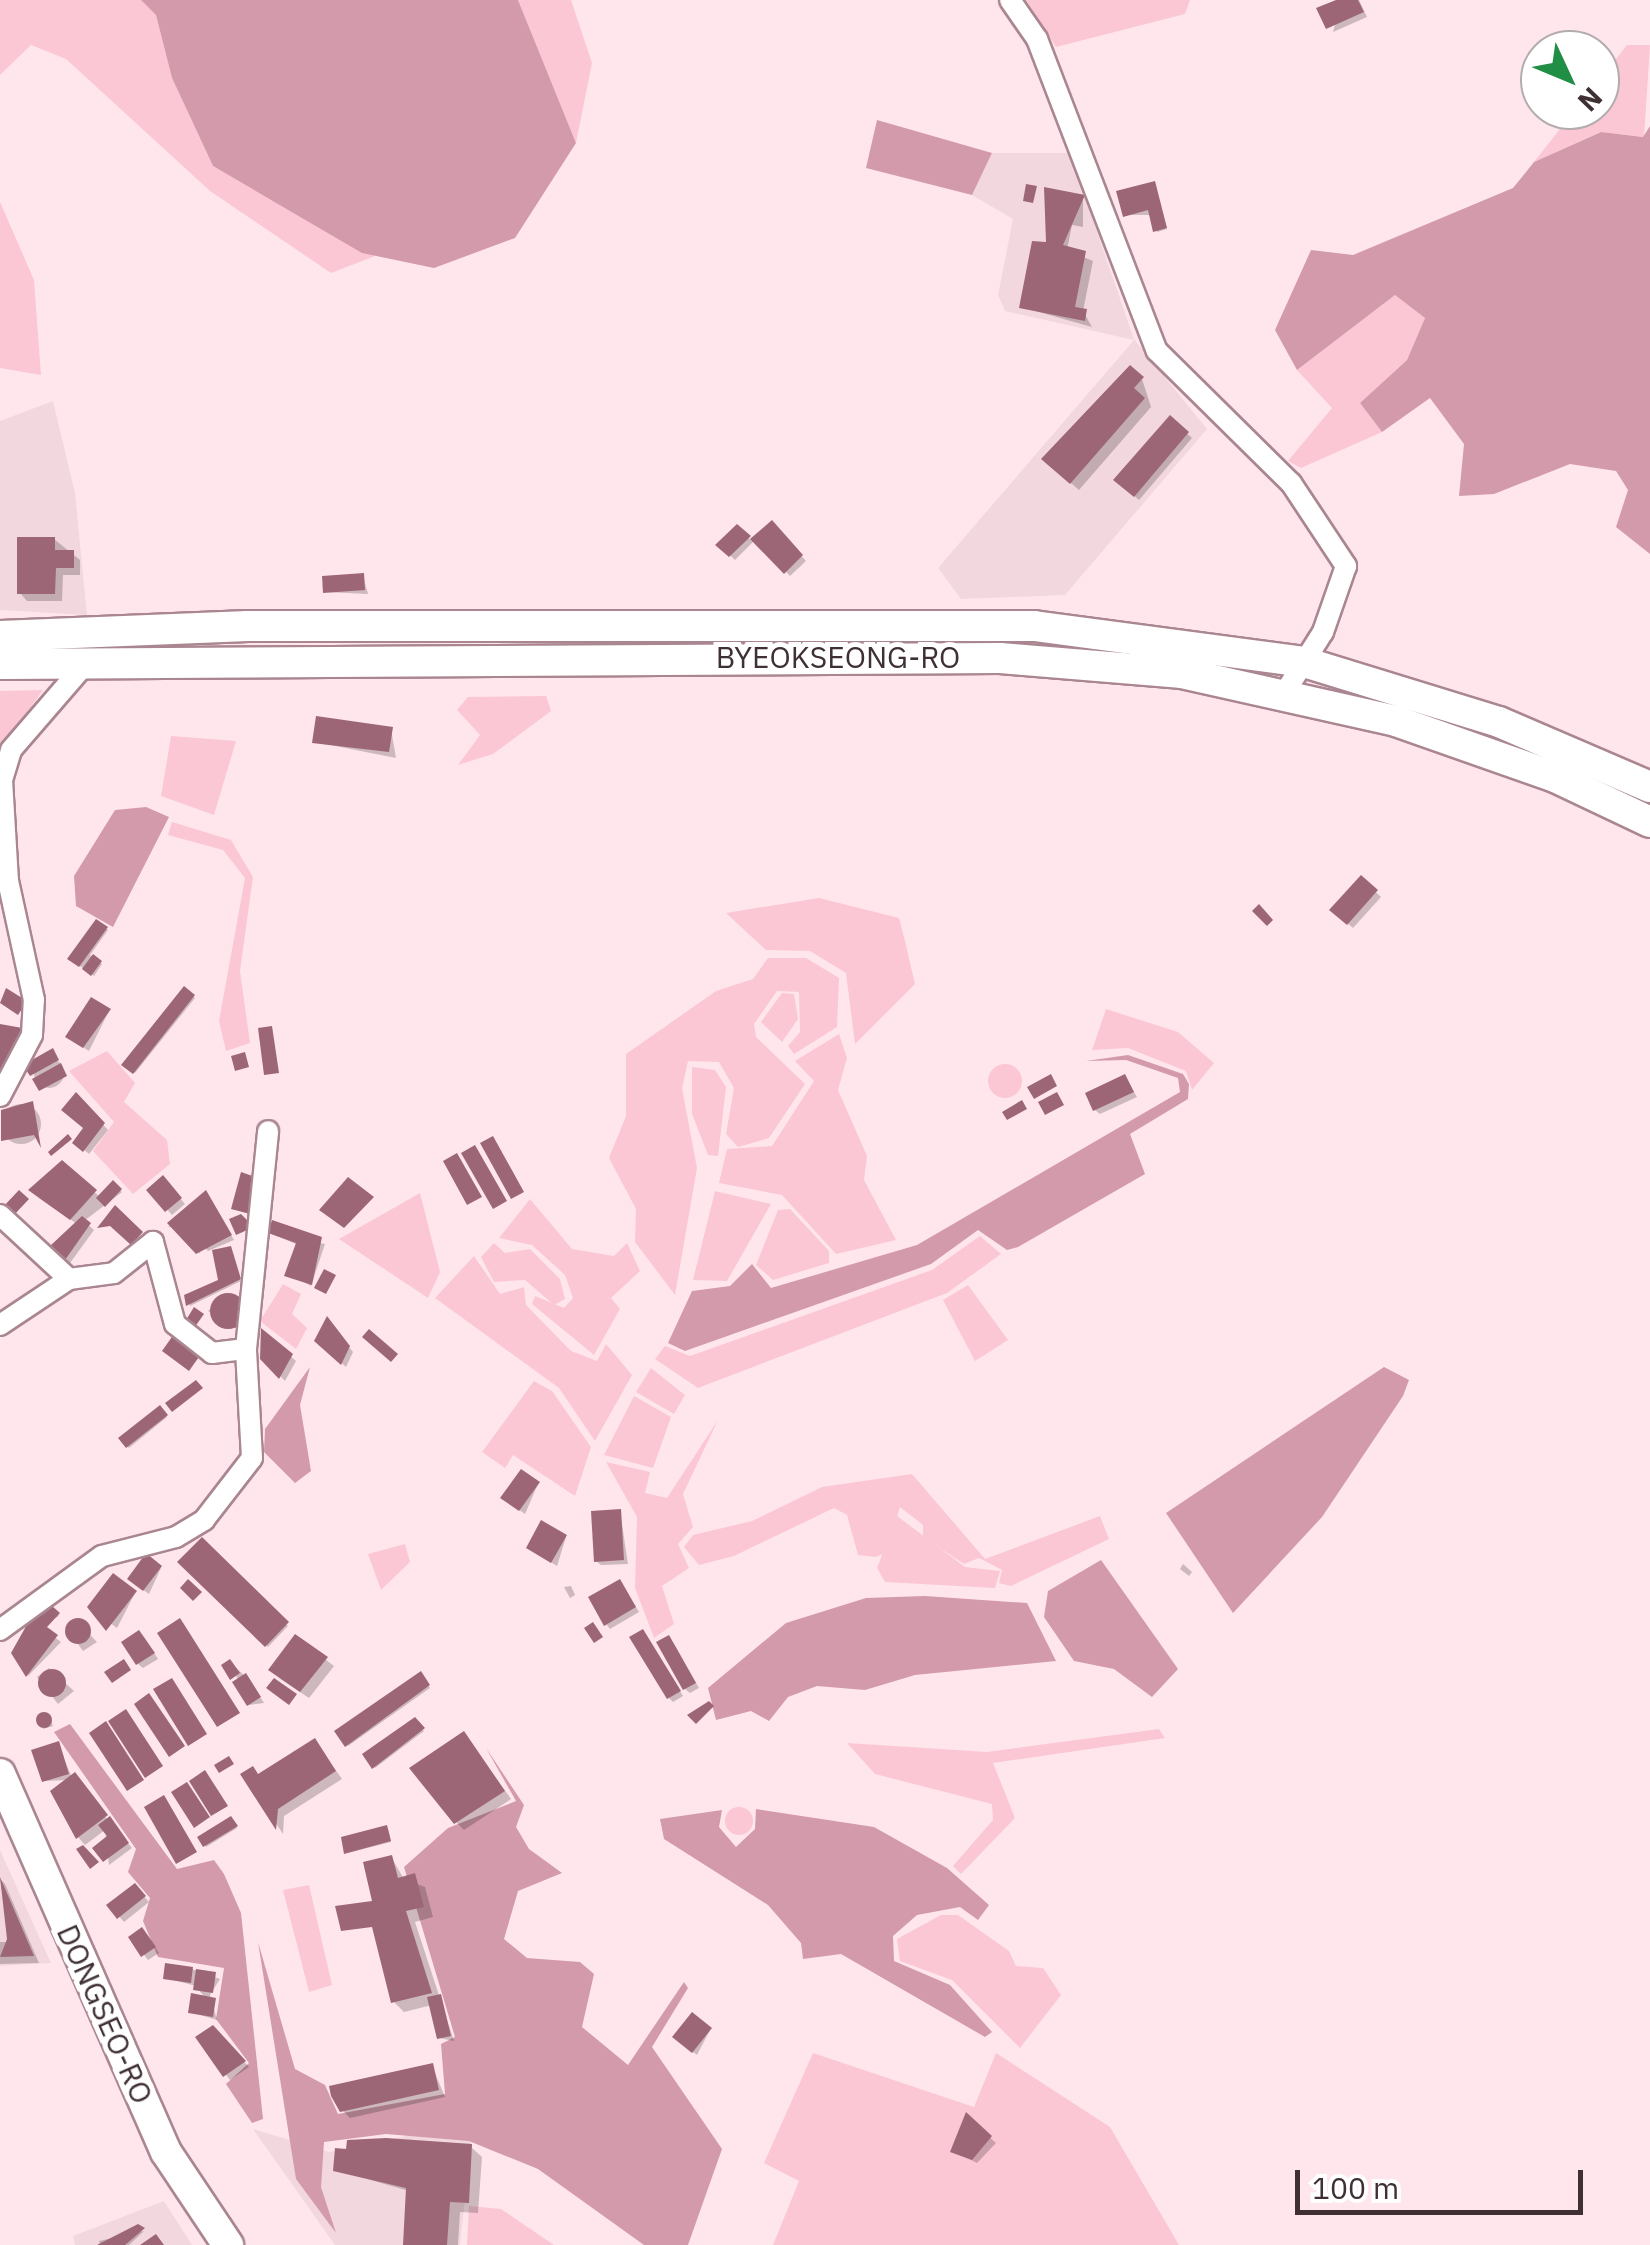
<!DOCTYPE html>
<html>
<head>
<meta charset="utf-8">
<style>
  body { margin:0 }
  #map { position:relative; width:1650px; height:2245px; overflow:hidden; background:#ffe6ed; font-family:"IBM Plex Sans",sans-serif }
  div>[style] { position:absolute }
  .built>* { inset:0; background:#f3d7df }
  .green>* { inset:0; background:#fbc7d5 }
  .round { border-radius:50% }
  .forest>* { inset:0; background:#d39aab }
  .shadow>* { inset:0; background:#0003 }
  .building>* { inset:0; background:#9c6677 }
  .roads { filter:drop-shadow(2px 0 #aa8690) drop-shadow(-2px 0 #aa8690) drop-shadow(0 2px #aa8690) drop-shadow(0 -2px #aa8690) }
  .minor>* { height:20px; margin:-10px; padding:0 10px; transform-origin:10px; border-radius:10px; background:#fff }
  .secondary>* { height:30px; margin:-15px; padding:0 15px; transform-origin:15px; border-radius:15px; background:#fff }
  span { translate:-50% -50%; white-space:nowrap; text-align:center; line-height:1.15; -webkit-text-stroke:10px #fff; paint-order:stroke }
  .street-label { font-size:30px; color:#3f3034 }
  .north { position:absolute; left:1520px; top:30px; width:100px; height:100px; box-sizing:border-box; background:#fff; border:2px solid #b2acae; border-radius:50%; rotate:134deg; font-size:28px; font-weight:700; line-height:40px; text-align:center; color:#3f3034 }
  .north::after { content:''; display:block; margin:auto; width:35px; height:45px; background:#218e45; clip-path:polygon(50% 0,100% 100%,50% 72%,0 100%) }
  .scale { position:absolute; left:1295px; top:2170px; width:288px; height:45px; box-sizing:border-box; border:5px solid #3f3034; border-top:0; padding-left:12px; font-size:30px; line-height:35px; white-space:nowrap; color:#3f3034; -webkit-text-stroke:8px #fff; paint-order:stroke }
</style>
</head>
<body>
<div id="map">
  <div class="built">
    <i style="clip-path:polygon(992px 153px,1070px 153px,1134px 339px,1207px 429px,1065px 595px,961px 599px,938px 568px,1134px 340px,1005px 311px,998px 295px,1013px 219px,972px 195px)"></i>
    <i style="clip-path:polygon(53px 401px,75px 493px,87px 615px,0 610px,0 421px)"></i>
    <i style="clip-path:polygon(0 1850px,51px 1963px,0 1966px)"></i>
    <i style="clip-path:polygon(473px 2122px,460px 2245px,335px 2245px,253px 2129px,329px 2152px)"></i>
    <i style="clip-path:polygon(164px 2201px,192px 2245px,75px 2245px,73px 2236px)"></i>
  </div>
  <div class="green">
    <i style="clip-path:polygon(0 0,141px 0,156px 15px,172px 78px,213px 166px,375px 256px,331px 273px,210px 191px,66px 59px,31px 45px,0 75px)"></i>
    <i style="clip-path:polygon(518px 0,571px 0,592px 63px,576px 143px)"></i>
    <i style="clip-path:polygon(1026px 0,1190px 0,1185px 14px,1056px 47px)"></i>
    <i style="clip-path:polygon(1627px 45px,1650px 45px,1644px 137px,1600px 132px,1534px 162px,1575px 110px,1600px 110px,1600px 79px)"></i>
    <i style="clip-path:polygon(0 202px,34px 280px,41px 375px,0 368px)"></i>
    <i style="clip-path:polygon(1395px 295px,1425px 318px,1407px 360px,1360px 403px,1382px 432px,1301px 468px,1288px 461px,1332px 408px,1297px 370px)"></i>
    <i style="clip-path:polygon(43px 690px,1px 749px,0 751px,0 691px)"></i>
    <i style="clip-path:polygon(546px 696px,551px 711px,493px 754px,458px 765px,480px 735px,457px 710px,468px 697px)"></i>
    <i style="clip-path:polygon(171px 736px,236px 741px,214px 815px,161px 796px)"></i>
    <i style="clip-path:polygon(172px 822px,231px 840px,253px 877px,240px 971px,250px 1043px,226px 1051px,219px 1021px,245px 878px,223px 850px,168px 835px)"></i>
    <i style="clip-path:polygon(819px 898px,899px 918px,904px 937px,915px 984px,855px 1044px,846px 973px,810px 951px,766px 950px,726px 913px)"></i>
    <i style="clip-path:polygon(768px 958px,806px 958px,839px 978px,837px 1027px,794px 1054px,788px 1046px,800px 1032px,799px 992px,777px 991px,754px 1024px,756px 1037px,805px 1084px,769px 1138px,738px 1147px,726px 1134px,734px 1088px,719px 1062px,688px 1061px,682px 1088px,697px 1168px,675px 1295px,635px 1242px,636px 1209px,609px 1158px,626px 1116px,626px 1054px,716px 991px,753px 979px)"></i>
    <i style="clip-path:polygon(782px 993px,794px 994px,798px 1019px,782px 1042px,761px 1022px)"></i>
    <i style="clip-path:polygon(1106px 1009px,1178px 1032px,1214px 1063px,1192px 1090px,1186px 1071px,1128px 1048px,1092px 1050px)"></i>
    <i style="clip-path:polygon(839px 1034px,847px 1058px,838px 1090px,867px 1156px,864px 1180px,896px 1240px,836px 1254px,782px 1195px,719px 1183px,727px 1149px,772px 1146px,814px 1081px,795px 1061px)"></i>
    <i style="clip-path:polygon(107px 1051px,135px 1083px,124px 1102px,167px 1140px,170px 1164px,133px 1194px,93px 1151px,114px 1122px,69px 1071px)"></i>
    <i class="round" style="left:988px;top:1064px;width:34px;height:34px"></i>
    <i style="clip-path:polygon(692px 1067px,715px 1070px,726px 1087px,718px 1156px,708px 1155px,692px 1114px)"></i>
    <i style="clip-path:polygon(715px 1191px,771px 1204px,727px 1281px,693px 1280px)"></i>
    <i style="clip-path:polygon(420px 1193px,440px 1272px,428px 1298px,339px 1239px)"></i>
    <i style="clip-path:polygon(530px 1199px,572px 1249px,614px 1256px,627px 1243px,640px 1271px,611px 1298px,620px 1309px,594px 1355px,532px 1304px,535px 1296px,564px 1308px,573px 1298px,565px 1275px,532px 1245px,499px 1238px)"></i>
    <i style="clip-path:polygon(790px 1209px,829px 1251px,829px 1263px,773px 1280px,756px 1265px,778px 1210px)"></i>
    <i style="clip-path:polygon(980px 1236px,1001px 1254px,947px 1293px,698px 1388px,655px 1359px,665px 1346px,690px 1356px,932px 1270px)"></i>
    <i style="clip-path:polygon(494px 1243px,505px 1253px,530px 1249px,560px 1279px,565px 1299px,554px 1305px,525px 1280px,494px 1282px,481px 1257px)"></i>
    <i style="clip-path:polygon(474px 1256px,500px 1294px,524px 1287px,526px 1305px,571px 1351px,597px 1361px,606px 1344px,632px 1375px,595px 1441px,559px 1388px,435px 1298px)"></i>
    <i style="clip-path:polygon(283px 1284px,301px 1294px,292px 1314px,307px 1328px,296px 1349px,260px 1321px)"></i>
    <i style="clip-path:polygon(968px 1285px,1008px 1340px,975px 1361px,943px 1300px)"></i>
    <i style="clip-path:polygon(651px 1368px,685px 1395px,674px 1414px,636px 1392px)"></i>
    <i style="clip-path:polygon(534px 1381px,552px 1391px,591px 1447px,575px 1496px,513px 1455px,505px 1468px,482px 1452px)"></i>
    <i style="clip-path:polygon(634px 1396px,671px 1417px,653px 1468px,604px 1455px)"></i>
    <i style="clip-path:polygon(718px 1420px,683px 1494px,693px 1527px,678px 1544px,689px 1568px,662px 1586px,674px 1624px,654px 1638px,635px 1588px,637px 1517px,606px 1462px,650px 1472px,645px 1493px,667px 1498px)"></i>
    <i style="clip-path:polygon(912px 1474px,985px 1559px,1100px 1516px,1109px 1539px,1011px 1586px,999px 1583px,1002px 1570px,979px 1558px,964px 1564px,923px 1537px,923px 1525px,900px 1507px,886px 1553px,875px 1557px,858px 1555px,847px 1515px,834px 1508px,734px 1556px,699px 1565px,684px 1547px,693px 1535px,752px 1521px,822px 1487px)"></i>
    <i style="clip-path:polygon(897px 1516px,965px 1567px,1000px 1571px,995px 1588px,885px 1582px,877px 1568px)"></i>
    <i style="clip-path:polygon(405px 1544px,410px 1562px,381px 1590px,368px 1554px)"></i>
    <i style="clip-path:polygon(1159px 1729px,1165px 1738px,993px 1763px,1015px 1818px,961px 1874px,953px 1866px,993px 1820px,992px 1804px,875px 1774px,847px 1743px,987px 1752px)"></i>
    <i class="round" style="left:725px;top:1807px;width:28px;height:28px"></i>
    <i style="clip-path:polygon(309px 1885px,332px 1985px,309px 1992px,283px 1890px)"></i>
    <i style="clip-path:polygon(941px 1915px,958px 1915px,1009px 1951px,1016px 1966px,1043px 1968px,1061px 1995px,1020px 2048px,952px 1980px,900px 1961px,897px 1939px)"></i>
    <i style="clip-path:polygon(813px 2053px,974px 2107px,996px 2053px,1110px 2127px,1179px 2245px,773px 2245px,799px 2181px,764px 2163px)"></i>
    <i style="clip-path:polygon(469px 2206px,501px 2209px,554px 2245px,467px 2245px)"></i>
  </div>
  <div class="forest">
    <i style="clip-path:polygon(141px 0,518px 0,576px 143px,515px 238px,434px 268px,362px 253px,213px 166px,172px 78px,156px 15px)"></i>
    <i style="clip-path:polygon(877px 120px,992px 153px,972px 195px,866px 168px)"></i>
    <i style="clip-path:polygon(1650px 126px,1650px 554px,1616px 527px,1628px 490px,1616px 471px,1570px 464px,1494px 494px,1459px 496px,1464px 444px,1430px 398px,1382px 432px,1360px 403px,1407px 360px,1425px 318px,1395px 295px,1297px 370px,1275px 330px,1311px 250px,1353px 255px,1513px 188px,1534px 162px,1601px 132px,1643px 137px)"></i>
    <i style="clip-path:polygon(146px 807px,169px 817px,113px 927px,76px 906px,74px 876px,115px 810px)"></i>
    <i style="clip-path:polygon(1128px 1055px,1183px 1074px,1189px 1084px,1188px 1099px,1130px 1134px,1145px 1174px,1018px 1247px,1007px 1250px,978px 1230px,931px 1264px,685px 1351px,668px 1343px,692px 1291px,730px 1286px,752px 1264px,771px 1288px,917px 1245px,1180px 1092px,1178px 1078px,1126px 1060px,1086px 1061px)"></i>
    <i style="clip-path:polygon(310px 1367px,300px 1405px,311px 1471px,295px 1483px,264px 1452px,265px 1429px)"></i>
    <i style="clip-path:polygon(1384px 1367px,1409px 1380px,1403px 1396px,1322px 1517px,1233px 1613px,1166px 1513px)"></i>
    <i style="clip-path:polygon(1101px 1560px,1178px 1669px,1152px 1697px,1114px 1669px,1074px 1661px,1044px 1617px,1048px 1591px)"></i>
    <i style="clip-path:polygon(925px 1596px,1027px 1603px,1056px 1661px,915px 1675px,865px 1690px,817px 1686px,788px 1697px,769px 1721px,751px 1711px,716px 1720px,708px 1688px,786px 1623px,866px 1598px)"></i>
    <i style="clip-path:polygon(70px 1724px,177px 1869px,214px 1860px,224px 1874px,241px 1913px,263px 2119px,252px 2123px,226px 2084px,249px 2063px,216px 2019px,224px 1968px,158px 1957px,143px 1921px,150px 1898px,128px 1872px,136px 1849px,54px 1732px)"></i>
    <i style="clip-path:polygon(486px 1748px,524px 1805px,516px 1827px,529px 1849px,562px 1873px,518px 1891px,504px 1939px,527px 1958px,580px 1962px,594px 1974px,582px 2027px,628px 2065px,684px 1982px,688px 1988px,652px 2047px,722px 2149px,688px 2245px,644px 2245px,538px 2169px,469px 2141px,386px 2134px,324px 2142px,321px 2187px,336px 2233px,296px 2179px,258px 1942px,295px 2069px,325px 2085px,338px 2114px,445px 2094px,441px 2044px,455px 2037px,404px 1867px,448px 1828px,516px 1801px)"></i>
    <i style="clip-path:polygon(756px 1809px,874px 1827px,947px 1868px,989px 1905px,978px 1920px,960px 1907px,917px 1915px,893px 1936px,894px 1961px,950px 1985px,992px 2032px,985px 2037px,841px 1954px,803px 1959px,801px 1943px,768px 1905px,664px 1839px,660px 1819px,722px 1810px,719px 1827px,736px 1847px,755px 1829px)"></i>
  </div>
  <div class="shadow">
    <i style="clip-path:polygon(1342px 0,1359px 0,1367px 17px,1333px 32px)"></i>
    <i style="clip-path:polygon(1154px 184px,1167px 229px,1157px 232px,1151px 215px,1125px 215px)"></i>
    <i style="clip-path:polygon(1083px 198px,1083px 227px,1072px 225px,1067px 250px,1093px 261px,1083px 311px,1092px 327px,1021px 307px)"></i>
    <i style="clip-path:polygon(1142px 379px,1151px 407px,1079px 490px,1051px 466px)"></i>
    <i style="clip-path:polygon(1170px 418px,1192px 438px,1139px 500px,1117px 480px)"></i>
    <i style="clip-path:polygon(772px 523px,806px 561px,790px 576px,755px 540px,735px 560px,719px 545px,737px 528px,752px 541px)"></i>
    <i style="clip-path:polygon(54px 539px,80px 560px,80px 575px,63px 575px,62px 601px,27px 601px,20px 593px)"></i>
    <i style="clip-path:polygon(363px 576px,368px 594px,325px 592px)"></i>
    <i style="clip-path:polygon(391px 729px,396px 758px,315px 742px)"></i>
    <i style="clip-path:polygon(1361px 878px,1381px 897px,1353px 928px,1333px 910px)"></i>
    <i style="clip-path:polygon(97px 922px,108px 930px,90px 955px,102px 964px,94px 976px,70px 959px)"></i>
    <i style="clip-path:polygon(184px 989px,195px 998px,135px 1073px,125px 1065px)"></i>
    <i style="clip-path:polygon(109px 1011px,89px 1051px,73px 1041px)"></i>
    <i class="round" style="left:34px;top:1058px;width:30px;height:30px"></i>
    <i style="clip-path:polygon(1125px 1077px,1137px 1097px,1100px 1114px,1095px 1110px)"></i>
    <i style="clip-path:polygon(76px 1096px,108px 1130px,89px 1154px,75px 1142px,86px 1128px)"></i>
    <i class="round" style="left:1px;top:1104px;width:40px;height:40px"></i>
    <i style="clip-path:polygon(62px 1164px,100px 1197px,113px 1184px,122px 1192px,84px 1221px,94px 1230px,70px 1263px,53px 1247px,77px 1224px,39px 1198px)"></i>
    <i style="clip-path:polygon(163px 1179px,185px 1204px,172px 1215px,150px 1190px)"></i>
    <i style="clip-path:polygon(206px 1193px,234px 1240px,208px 1251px,198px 1241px,200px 1254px,180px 1226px,168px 1227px)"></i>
    <i style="clip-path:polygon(270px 1233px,325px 1244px,311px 1286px,293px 1276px,298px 1245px)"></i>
    <i style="clip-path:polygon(230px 1249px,241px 1281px,190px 1306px,187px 1296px,221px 1283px)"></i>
    <i style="clip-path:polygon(227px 1293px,250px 1315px,237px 1329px,208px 1311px)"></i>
    <i style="clip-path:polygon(331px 1324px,353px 1352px,346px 1367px,317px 1341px)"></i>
    <i style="clip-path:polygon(263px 1332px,296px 1361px,285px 1381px,262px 1358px)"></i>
    <i style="clip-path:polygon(160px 1408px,167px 1417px,129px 1448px,121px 1439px)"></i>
    <i style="clip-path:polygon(538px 1484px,525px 1514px,508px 1502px)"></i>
    <i style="clip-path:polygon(620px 1511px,628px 1564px,601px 1565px,596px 1561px)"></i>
    <i style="clip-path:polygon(566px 1537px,557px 1566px,529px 1548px)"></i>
    <i style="clip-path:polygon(202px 1541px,288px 1626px,268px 1647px,181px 1562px)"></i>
    <i style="clip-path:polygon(1183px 1564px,1192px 1572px,1189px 1576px,1180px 1569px)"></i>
    <i style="clip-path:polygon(161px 1568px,149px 1594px,135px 1584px)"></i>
    <i style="clip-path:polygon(620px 1582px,639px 1612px,610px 1629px,606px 1624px)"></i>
    <i style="clip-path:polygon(571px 1586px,575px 1595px,570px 1598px,564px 1587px)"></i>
    <i style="clip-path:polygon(135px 1593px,117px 1628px,95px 1612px)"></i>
    <i style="clip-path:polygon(52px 1609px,59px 1616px,40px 1626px,61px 1642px,28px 1676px,14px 1653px)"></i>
    <i style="clip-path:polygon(75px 1619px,97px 1642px,83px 1651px,67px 1629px)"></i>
    <i style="clip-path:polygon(643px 1632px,683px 1696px,673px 1702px,669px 1698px)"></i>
    <i style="clip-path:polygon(144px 1637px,158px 1659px,143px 1668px,138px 1664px)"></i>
    <i style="clip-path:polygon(296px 1637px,334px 1666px,309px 1698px,279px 1678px)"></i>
    <i style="clip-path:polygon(673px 1642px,699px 1688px,690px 1693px,685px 1689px)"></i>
    <i style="clip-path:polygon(230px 1662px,250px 1681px,264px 1703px,249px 1705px)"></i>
    <i style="clip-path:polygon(49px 1668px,74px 1691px,58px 1704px,37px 1677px)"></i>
    <i style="clip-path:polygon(422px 1676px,430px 1688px,348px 1746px,338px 1732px)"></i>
    <i style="clip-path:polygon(49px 1715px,53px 1726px,43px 1729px,40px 1717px)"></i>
    <i style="clip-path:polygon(414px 1720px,424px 1731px,375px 1768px,366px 1755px)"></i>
    <i style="clip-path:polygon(464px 1734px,511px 1799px,464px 1830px,456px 1822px)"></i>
    <i style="clip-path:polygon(315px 1741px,342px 1779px,284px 1816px,283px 1834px,244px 1775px,260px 1776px)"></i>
    <i style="clip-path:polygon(58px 1744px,72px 1778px,132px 1848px,109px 1865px,105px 1830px,85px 1845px,78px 1837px,68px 1780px,44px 1781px)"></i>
    <i style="clip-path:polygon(231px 1819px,237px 1828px,206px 1847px,200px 1838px)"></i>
    <i style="clip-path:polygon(388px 1829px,391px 1842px,347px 1853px)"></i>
    <i style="clip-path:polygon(391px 1857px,404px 1879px,425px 1887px,433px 1917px,415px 1922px,454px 2041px,439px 2038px,432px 2005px,404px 2012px,394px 2002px)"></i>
    <i style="clip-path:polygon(0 1879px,5px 1884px,39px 1963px,0 1964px,0 1942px,11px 1942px)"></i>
    <i style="clip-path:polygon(135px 1886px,149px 1902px,124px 1922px,110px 1906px)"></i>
    <i style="clip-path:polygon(147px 1935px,159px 1953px,148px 1960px,131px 1938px)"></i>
    <i style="clip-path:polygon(192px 1969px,220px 1979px,210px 1995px,217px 2020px,190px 2012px,205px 1998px,196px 1986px,166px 1978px)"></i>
    <i style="clip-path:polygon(213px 2028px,249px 2067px,230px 2080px,199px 2038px)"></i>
    <i style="clip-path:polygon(710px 2030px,697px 2055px,680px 2042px)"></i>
    <i style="clip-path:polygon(432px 2066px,445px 2097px,350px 2118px,342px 2110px)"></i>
    <i style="clip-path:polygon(967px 2117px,996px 2143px,977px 2163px,953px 2151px)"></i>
    <i style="clip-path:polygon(471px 2147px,482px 2157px,478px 2213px,460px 2212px,458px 2245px,405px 2245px,409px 2191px,336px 2170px)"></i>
    <i style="clip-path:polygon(144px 2231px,129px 2245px,100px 2245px,99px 2241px)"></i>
  </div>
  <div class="building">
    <i style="clip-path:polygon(1336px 0,1358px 0,1364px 12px,1326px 29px,1316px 8px)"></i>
    <i style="clip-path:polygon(1155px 181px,1167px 228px,1153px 232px,1148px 210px,1123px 217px,1116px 191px)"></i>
    <i style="clip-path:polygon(1026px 184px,1037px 186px,1033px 203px,1023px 201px)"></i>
    <i style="clip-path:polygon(1044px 187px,1085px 195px,1063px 245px,1086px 251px,1075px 307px,1087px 309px,1085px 321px,1019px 308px,1032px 241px,1046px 242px)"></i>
    <i style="clip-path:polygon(1130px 365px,1144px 377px,1134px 388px,1145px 398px,1070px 484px,1041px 459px)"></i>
    <i style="clip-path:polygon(1170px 415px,1189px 432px,1134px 497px,1113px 480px)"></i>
    <i style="clip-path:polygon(772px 520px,803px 555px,784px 574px,750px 539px)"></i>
    <i style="clip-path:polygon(737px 524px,751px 536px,729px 557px,715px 545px)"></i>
    <i style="clip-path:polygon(17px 537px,55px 537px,55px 550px,74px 550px,74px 568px,56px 568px,55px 594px,17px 594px)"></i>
    <i style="clip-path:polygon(364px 573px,365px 590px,323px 593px,322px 576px)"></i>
    <i style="clip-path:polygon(316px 716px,393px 727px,389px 752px,312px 743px)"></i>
    <i style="clip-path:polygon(1361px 875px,1378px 890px,1347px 925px,1329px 910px)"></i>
    <i style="clip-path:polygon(1259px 904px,1273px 920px,1267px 926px,1252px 911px)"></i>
    <i style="clip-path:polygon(96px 919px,108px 927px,79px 967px,67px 959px)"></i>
    <i style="clip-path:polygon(93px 954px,102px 961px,91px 976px,82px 969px)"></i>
    <i style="clip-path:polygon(184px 986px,195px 995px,133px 1074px,121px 1065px)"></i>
    <i style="clip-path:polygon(6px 988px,27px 1001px,18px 1015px,0 1003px)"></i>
    <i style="clip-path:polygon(91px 997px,111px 1009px,83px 1048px,65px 1037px)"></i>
    <i style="clip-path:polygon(0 1024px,28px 1029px,0 1077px)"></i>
    <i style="clip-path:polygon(272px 1026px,279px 1073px,264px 1075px,258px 1028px)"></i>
    <i style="clip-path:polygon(53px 1048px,59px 1060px,30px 1076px,23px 1065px)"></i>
    <i style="clip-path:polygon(245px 1052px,249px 1067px,235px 1071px,231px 1056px)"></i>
    <i style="clip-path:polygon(61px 1063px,67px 1076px,39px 1091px,32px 1079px)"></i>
    <i style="clip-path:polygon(1051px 1074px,1057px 1086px,1034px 1099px,1027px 1087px)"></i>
    <i style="clip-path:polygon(1125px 1074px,1134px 1092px,1093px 1111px,1085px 1093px)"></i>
    <i style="clip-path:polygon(76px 1092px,105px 1123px,83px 1152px,72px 1143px,83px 1128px,61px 1110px)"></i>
    <i style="clip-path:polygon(1057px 1092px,1064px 1105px,1045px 1115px,1038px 1102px)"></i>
    <i style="clip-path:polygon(1022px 1100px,1027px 1109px,1007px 1120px,1002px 1112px)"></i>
    <i style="clip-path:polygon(33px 1101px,41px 1148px,34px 1135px,1px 1141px,1px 1110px)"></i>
    <i style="clip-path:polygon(68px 1134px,72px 1139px,51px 1156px,48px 1152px)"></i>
    <i style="clip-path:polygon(493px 1136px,524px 1192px,511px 1199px,480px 1143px)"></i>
    <i style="clip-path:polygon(475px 1145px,507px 1201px,493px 1209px,461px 1153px)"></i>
    <i style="clip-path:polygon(457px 1153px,482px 1197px,467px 1205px,443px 1161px)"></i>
    <i style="clip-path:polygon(62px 1160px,97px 1190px,70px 1220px,28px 1190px)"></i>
    <i style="clip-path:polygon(241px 1172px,261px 1179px,250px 1214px,231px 1209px)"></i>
    <i style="clip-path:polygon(163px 1175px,182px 1198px,165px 1212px,146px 1190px)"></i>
    <i style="clip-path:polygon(348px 1177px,374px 1197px,344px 1228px,319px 1210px)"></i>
    <i style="clip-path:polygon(113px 1180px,122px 1189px,105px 1207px,96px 1198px)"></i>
    <i style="clip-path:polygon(19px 1190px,29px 1199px,13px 1216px,3px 1207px)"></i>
    <i style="clip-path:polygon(206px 1190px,232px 1235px,196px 1254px,167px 1223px)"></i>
    <i style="clip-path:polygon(115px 1205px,143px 1232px,131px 1245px,110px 1226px,97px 1228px)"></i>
    <i style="clip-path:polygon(241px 1214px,254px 1227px,236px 1235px,229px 1219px)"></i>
    <i style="clip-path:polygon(82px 1216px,91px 1223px,65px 1260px,49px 1247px)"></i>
    <i style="clip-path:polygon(272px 1220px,322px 1237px,312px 1285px,284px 1276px,296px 1243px,268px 1233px)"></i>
    <i style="clip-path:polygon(231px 1246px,241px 1279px,186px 1306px,184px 1295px,218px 1280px,212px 1250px)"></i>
    <i style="clip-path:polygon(324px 1269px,336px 1275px,326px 1294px,314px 1288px)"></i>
    <i class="round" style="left:210px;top:1293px;width:36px;height:36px"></i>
    <i style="clip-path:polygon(194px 1307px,204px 1314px,192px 1331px,183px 1325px)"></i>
    <i style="clip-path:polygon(327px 1316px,350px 1346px,341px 1365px,314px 1341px)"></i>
    <i style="clip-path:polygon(261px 1328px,293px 1354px,279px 1379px,260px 1359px)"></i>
    <i style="clip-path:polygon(369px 1329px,398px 1354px,391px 1362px,362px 1337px)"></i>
    <i style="clip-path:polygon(174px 1334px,201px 1354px,189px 1371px,162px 1351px)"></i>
    <i style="clip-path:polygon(196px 1380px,203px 1388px,172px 1412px,165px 1403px)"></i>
    <i style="clip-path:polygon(160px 1405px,168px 1415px,126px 1448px,118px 1438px)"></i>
    <i style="clip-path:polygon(521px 1469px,540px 1482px,519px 1511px,500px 1498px)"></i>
    <i style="clip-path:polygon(621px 1509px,624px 1560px,594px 1562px,591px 1511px)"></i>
    <i style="clip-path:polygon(541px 1520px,567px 1535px,551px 1563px,526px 1548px)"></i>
    <i style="clip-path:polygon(202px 1537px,289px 1622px,265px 1647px,177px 1562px)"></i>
    <i style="clip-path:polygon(146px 1553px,162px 1566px,143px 1591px,127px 1579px)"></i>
    <i style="clip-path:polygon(113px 1573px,137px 1591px,106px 1631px,87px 1607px)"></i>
    <i style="clip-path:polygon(188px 1579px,202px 1592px,193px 1601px,180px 1588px)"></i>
    <i style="clip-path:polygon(620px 1579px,636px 1607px,604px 1626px,588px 1597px)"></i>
    <i style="clip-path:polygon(52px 1606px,60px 1613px,47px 1627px,58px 1635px,26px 1677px,11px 1653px,29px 1621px)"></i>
    <i class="round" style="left:65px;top:1618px;width:26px;height:26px"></i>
    <i style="clip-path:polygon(180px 1618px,240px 1713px,217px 1727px,157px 1633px)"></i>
    <i style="clip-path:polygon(593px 1622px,603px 1637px,594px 1643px,584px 1628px)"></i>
    <i style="clip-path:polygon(643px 1629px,681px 1691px,667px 1699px,629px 1637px)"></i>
    <i style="clip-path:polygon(139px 1630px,155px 1653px,136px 1665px,121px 1642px)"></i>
    <i style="clip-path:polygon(295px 1634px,328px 1657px,300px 1692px,268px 1670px)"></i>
    <i style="clip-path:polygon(669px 1635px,696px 1683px,683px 1690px,656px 1642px)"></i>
    <i style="clip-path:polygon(124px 1659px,131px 1670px,112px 1683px,104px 1672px)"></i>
    <i style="clip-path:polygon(230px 1659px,240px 1673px,230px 1680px,221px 1665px)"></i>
    <i class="round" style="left:38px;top:1669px;width:28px;height:28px"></i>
    <i style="clip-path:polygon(421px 1671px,430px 1685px,345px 1747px,334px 1731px)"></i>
    <i style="clip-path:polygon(246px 1673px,261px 1697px,247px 1706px,232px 1682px)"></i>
    <i style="clip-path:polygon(172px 1678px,207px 1734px,188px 1746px,153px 1689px)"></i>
    <i style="clip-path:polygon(274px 1678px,297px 1694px,289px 1705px,266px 1688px)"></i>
    <i style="clip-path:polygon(149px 1693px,185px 1746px,169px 1757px,134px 1704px)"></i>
    <i style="clip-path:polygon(709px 1701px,714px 1706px,696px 1724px,687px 1715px)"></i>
    <i style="clip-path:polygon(126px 1709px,163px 1766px,145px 1778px,108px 1721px)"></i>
    <i class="round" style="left:36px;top:1712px;width:16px;height:16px"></i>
    <i style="clip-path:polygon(415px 1717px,425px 1728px,372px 1769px,362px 1754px)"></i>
    <i style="clip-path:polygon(106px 1721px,144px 1780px,127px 1791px,89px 1733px)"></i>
    <i style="clip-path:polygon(464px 1731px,505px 1791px,454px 1824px,409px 1768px)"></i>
    <i style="clip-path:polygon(315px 1738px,336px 1771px,278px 1809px,276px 1830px,240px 1774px,253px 1766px,258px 1774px)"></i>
    <i style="clip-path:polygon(59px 1741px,69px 1774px,42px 1782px,31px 1750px)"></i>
    <i style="clip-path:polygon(229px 1756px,234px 1764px,219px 1773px,214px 1765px)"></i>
    <i style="clip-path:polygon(205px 1770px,228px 1806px,211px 1816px,189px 1781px)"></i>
    <i style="clip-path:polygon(75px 1772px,108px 1815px,76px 1839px,50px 1791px)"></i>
    <i style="clip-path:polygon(187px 1782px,210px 1817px,194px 1828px,171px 1792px)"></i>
    <i style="clip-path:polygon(164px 1795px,197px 1852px,176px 1864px,144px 1807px)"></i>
    <i style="clip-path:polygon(110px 1816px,129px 1843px,103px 1862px,92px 1848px,107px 1836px,98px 1825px)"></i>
    <i style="clip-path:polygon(231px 1816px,238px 1826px,203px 1847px,197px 1837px)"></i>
    <i style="clip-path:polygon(387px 1825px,391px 1841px,344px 1854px,341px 1837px)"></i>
    <i style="clip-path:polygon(83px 1845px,99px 1862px,90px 1869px,76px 1849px)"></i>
    <i style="clip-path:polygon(392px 1855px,398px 1878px,415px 1873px,424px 1907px,406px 1911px,432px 1993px,391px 2003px,372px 1927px,341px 1931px,335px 1906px,372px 1901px,363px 1862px)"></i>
    <i style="clip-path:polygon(0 1877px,34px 1956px,0 1957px,7px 1939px)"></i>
    <i style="clip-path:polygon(135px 1883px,146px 1896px,117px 1919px,106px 1905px)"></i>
    <i style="clip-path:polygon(142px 1927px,156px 1947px,141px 1957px,128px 1937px)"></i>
    <i style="clip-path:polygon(165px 1963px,193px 1967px,191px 1983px,163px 1979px)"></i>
    <i style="clip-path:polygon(196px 1969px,216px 1972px,213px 1993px,193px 1990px)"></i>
    <i style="clip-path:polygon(191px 1993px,216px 1998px,213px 2017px,188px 2013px)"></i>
    <i style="clip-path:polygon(441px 1994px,451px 2036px,437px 2039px,427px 1997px)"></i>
    <i style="clip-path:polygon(692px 2012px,712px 2028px,692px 2053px,672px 2037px)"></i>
    <i style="clip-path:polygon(213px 2025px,246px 2061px,223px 2077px,195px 2037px)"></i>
    <i style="clip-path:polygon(433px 2063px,439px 2090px,340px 2112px,331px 2096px,329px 2086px)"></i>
    <i style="clip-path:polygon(966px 2112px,992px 2136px,972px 2160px,950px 2152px)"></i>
    <i style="clip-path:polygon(386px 2138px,472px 2144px,469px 2203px,450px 2202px,447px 2245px,403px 2245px,406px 2188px,333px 2171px,335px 2148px,346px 2149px,347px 2140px)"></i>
    <i style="clip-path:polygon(138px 2224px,145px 2228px,125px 2245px,97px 2245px)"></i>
    <i style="clip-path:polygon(156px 2234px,164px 2245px,177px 2245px,140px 2245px)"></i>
  </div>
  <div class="roads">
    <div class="minor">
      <i style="left:1010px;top:0;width:47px;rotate:55.3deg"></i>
      <i style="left:1037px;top:39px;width:334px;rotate:69deg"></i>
      <i style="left:1157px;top:351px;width:188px;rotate:44.6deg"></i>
      <i style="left:1291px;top:483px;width:100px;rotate:56.5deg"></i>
      <i style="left:1346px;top:566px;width:70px;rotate:109.2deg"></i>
      <i style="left:1323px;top:632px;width:71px;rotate:122.3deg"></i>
      <i style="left:0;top:1096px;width:69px;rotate:-62.3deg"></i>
      <i style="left:32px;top:1035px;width:35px;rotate:-87deg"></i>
      <i style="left:34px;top:1000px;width:122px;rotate:-102.3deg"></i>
      <i style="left:8px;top:881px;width:101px;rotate:-93.4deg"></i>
      <i style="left:2px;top:780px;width:31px;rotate:-73deg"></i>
      <i style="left:11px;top:750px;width:116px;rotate:-49.2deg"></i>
      <i style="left:0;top:1215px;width:94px;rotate:42.8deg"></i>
      <i style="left:0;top:1325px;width:83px;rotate:-33.7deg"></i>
      <i style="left:69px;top:1279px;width:45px;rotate:-7.6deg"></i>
      <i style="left:114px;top:1273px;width:50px;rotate:-38.5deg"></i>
      <i style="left:153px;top:1242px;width:85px;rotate:75deg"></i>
      <i style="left:175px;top:1324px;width:47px;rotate:38.1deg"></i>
      <i style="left:212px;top:1353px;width:34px;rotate:-7deg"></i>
      <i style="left:0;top:1630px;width:126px;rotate:-36deg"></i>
      <i style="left:102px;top:1556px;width:76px;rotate:-14.4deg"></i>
      <i style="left:176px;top:1537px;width:33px;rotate:-31deg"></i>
      <i style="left:204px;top:1520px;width:78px;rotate:-52.3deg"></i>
      <i style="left:252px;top:1458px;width:109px;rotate:-93.2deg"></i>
      <i style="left:246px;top:1349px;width:219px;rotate:-84.2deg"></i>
    </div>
    <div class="secondary">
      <i style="left:0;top:636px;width:248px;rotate:-2.3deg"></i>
      <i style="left:248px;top:626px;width:786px"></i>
      <i style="left:1034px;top:626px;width:272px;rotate:7.6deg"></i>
      <i style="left:1304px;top:662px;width:204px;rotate:17.1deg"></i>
      <i style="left:1499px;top:722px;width:164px;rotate:23.3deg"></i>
      <i style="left:0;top:664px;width:1000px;rotate:-0.34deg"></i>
      <i style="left:1000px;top:658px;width:183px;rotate:4.7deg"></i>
      <i style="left:1182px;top:673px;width:219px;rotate:12.6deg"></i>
      <i style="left:1396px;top:721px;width:169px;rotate:19.4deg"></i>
      <i style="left:1555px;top:777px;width:105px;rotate:25.3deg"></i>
      <i style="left:0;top:1774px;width:413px;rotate:66.3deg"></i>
      <i style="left:166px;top:2152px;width:112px;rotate:56.3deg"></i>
    </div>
  </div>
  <div class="street-label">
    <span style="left:838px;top:657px">BYEOKSEONG-RO</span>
    <span style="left:105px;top:2014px;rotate:66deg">DONGSEO-RO</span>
  </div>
  <div class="north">N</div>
  <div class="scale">100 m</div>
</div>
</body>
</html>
